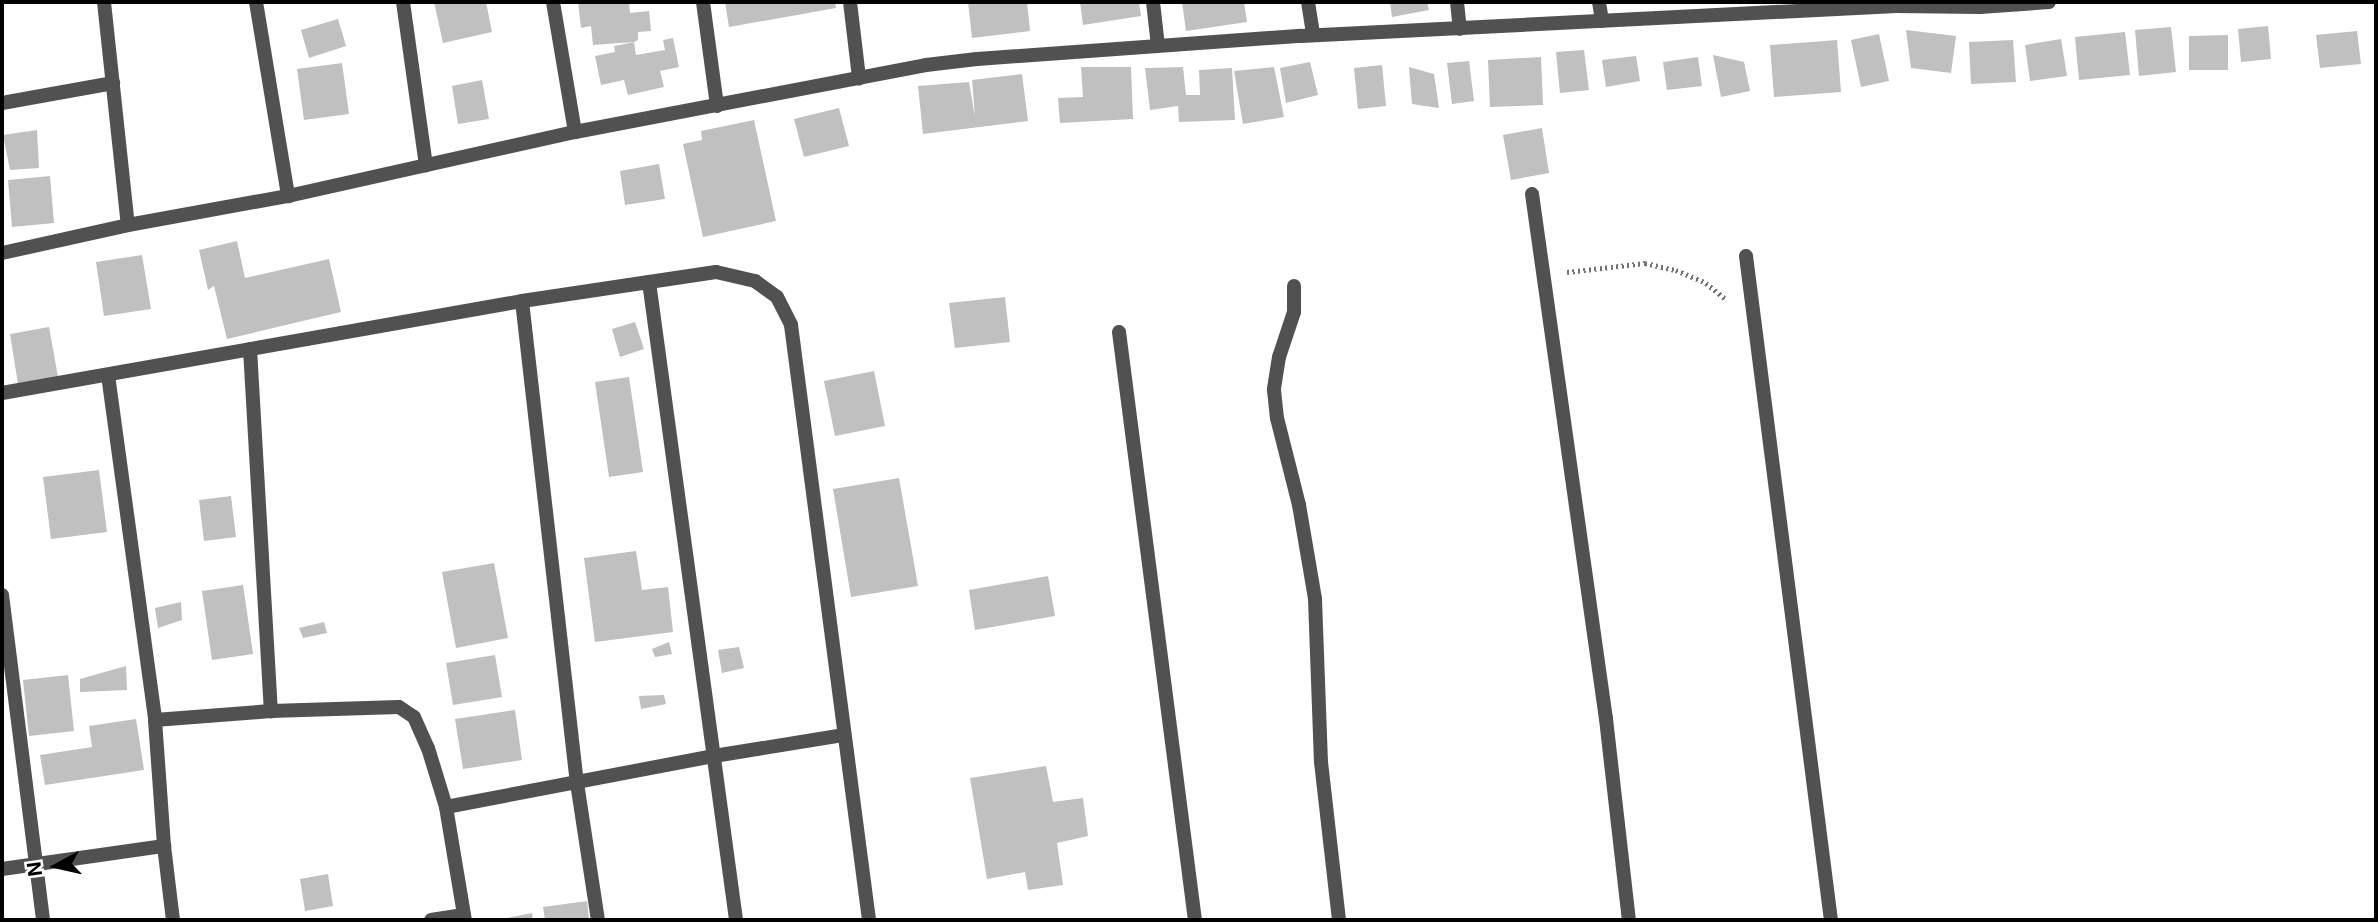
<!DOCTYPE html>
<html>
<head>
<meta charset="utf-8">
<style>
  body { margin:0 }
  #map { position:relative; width:2378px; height:922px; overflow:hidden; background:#fff; font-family:Inter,sans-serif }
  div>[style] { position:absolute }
  .building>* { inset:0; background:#c0c0c0 }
  .path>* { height:4.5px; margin-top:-2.25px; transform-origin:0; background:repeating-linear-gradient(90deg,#737373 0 2px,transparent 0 5.5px) }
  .street>* { height:14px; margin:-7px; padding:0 7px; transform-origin:7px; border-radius:7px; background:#515151 }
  span { translate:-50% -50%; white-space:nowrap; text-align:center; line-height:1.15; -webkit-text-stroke:5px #fff; paint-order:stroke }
  .frame { position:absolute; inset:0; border:4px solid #000; pointer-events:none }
  .north { position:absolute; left:21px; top:831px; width:70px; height:70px; -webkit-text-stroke:5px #fff; paint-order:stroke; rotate:262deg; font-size:19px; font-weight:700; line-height:28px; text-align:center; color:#000 }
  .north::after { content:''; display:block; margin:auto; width:24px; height:32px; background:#000; clip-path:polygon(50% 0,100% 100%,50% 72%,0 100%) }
</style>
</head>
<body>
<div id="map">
  <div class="building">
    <i style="clip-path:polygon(434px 2px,486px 2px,492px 32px,443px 43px)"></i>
    <i style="clip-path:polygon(578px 2px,629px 2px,630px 13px,649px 11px,651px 31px,638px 32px,638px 40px,634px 42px,593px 45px,591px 26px,581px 28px)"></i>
    <i style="clip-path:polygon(725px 2px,835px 2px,836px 8px,729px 27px)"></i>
    <i style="clip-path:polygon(968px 2px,1027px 2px,1030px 31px,972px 38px)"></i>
    <i style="clip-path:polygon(1080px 2px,1139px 2px,1141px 16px,1083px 25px)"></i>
    <i style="clip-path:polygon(1182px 2px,1244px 2px,1247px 22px,1186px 31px)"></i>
    <i style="clip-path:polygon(1390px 2px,1427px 2px,1429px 10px,1392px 17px)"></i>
    <i style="clip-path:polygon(338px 19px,346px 46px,309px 58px,301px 30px)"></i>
    <i style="clip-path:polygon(2268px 26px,2271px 59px,2241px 62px,2238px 29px)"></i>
    <i style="clip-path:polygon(2171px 27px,2176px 72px,2139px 76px,2135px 30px)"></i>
    <i style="clip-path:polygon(1906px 30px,1956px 36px,1951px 73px,1911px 68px)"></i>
    <i style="clip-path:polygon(2357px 31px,2361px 64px,2320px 68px,2316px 35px)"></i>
    <i style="clip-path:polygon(2125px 32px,2130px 75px,2079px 80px,2075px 37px)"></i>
    <i style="clip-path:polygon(1879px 34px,1889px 81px,1861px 87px,1851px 40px)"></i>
    <i style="clip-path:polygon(2228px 35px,2228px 70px,2189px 70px,2189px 36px)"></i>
    <i style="clip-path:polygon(673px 38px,679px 67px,660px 71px,664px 87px,628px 95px,624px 80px,601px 85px,595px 56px,615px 52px,614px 46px,634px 42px,636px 55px,665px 50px,663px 40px)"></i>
    <i style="clip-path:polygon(2061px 39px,2067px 76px,2030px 81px,2025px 45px)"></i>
    <i style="clip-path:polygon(1837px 40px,1841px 92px,1774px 97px,1770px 45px)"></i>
    <i style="clip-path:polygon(2013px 40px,2016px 82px,1971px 84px,1969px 42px)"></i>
    <i style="clip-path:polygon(1584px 50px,1589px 90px,1560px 93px,1556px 52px)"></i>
    <i style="clip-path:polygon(1713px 55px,1744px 62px,1750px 91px,1721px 97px)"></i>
    <i style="clip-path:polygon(1636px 56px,1640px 81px,1606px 87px,1602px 60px)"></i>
    <i style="clip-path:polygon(1541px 57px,1543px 105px,1490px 107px,1488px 60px)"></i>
    <i style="clip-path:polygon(1698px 57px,1702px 86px,1667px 90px,1663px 62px)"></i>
    <i style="clip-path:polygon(1469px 61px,1474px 101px,1452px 104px,1447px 63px)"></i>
    <i style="clip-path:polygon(1310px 62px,1318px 95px,1286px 103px,1280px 68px)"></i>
    <i style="clip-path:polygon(342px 63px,349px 114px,304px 120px,297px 69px)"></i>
    <i style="clip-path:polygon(1382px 65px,1386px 106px,1358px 109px,1354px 68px)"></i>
    <i style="clip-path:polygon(1081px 67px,1131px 67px,1133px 119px,1060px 123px,1058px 98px,1083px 97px)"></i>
    <i style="clip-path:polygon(1183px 67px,1186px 95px,1200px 95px,1199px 70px,1232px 68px,1235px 120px,1179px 122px,1178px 106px,1150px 110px,1145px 68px)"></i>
    <i style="clip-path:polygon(1274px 67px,1284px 117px,1243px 124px,1234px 71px)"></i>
    <i style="clip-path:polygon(1409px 67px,1434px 74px,1439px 108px,1412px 104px)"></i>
    <i style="clip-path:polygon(1022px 74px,1028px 121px,923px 134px,918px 86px,969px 82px,975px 117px,972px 80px)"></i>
    <i style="clip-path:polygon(482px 80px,489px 119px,458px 124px,452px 86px)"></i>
    <i style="clip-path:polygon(839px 108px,849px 146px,804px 157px,794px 119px)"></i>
    <i style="clip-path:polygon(754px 120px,776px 221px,703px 237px,683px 144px,702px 140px,701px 131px)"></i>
    <i style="clip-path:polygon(1542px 128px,1549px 173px,1511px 180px,1503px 135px)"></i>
    <i style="clip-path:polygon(37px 130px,39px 168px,10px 170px,3px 135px)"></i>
    <i style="clip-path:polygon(659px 164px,665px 199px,625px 205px,620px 171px)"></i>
    <i style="clip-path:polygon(50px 176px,54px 223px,12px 227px,8px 180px)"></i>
    <i style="clip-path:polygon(237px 241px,245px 278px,329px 259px,341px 312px,227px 339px,214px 286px,208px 290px,199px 250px)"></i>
    <i style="clip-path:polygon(142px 255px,151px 309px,104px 316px,96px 262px)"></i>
    <i style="clip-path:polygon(1005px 297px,1010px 342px,955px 348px,949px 303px)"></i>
    <i style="clip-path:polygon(635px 322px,644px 349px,620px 357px,612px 329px)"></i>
    <i style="clip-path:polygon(49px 327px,58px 377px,18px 384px,10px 334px)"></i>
    <i style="clip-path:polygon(874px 371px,885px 426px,835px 436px,824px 381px)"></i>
    <i style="clip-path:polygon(629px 377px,643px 472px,609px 477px,595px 382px)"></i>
    <i style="clip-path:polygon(99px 470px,107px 532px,51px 539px,43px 477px)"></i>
    <i style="clip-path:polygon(899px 478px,918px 586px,851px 597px,833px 489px)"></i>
    <i style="clip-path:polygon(231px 496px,236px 537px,204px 541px,199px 500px)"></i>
    <i style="clip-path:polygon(636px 551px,642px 590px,668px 587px,673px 632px,595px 642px,584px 558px)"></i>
    <i style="clip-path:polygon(494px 563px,508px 638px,456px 648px,442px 572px)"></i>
    <i style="clip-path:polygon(1048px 576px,1055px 616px,975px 630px,969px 590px)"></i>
    <i style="clip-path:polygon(243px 585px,253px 654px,212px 660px,202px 591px)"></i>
    <i style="clip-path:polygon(181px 602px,182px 620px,158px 628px,155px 608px)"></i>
    <i style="clip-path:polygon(324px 622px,327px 633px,303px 638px,299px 628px)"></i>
    <i style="clip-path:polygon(669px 642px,672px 654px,655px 657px,652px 649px)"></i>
    <i style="clip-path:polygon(739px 647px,744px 668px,722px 673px,718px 650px)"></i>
    <i style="clip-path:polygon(495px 655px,502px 697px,453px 705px,446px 663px)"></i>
    <i style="clip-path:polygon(126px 666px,127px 690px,80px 692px,80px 679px)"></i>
    <i style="clip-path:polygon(68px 675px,74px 731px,29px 736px,23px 680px)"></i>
    <i style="clip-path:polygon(664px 695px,666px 704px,641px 709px,639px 696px)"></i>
    <i style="clip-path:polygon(515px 710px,522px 760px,463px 769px,455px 719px)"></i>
    <i style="clip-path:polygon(136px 719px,144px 770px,45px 785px,40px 755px,92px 747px,89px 726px)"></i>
    <i style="clip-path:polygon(1046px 766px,1053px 802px,1083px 798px,1088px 836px,1057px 843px,1063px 885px,1028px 890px,1025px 872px,987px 879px,970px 778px)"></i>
    <i style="clip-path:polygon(328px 874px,333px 906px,305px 911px,300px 879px)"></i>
    <i style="clip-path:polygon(587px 901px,589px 920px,545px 920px,543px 907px)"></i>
    <i style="clip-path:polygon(532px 913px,533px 920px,503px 920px,502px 919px)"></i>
  </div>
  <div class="path">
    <i style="left:1567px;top:272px;width:79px;rotate:-6.6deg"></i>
    <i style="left:1645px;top:263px;width:32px;rotate:13deg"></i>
    <i style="left:1676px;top:270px;width:33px;rotate:23deg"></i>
    <i style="left:1706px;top:283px;width:27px;rotate:39deg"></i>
  </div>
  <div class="street">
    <i style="left:104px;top:2px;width:224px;rotate:83.9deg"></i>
    <i style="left:256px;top:2px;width:197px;rotate:80.6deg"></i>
    <i style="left:403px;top:2px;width:165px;rotate:82deg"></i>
    <i style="left:553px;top:2px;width:132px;rotate:80.4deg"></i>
    <i style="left:703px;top:2px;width:105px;rotate:82.3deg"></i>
    <i style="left:850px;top:2px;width:77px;rotate:83.2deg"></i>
    <i style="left:1153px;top:2px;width:44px;rotate:83.5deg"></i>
    <i style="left:1308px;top:2px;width:33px;rotate:81deg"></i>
    <i style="left:1457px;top:2px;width:27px;rotate:84deg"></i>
    <i style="left:1599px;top:2px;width:19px;rotate:81deg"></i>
    <i style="left:2px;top:103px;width:113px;rotate:-10.2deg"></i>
    <i style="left:1532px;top:194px;width:530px;rotate:81.98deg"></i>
    <i style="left:1606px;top:719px;width:202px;rotate:83.5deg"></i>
    <i style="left:2px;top:253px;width:129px;rotate:-12.5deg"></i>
    <i style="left:128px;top:225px;width:163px;rotate:-10.3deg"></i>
    <i style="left:288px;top:196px;width:294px;rotate:-12.6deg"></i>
    <i style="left:575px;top:132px;width:357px;rotate:-10.8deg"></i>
    <i style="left:926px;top:65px;width:51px;rotate:-6.7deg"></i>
    <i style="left:977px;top:59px;width:325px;rotate:-4.1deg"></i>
    <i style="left:1301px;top:36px;width:596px;rotate:-2.89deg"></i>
    <i style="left:1896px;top:6px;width:84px;rotate:0.7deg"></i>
    <i style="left:1980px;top:7px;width:69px;rotate:-4.1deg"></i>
    <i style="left:1746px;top:256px;width:669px;rotate:82.71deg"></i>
    <i style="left:649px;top:282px;width:644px;rotate:82.23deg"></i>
    <i style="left:1294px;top:286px;width:26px;rotate:90deg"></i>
    <i style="left:1294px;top:312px;width:47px;rotate:108.4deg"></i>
    <i style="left:1279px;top:357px;width:33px;rotate:99deg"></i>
    <i style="left:1274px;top:390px;width:28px;rotate:84deg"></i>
    <i style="left:1277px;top:418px;width:90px;rotate:75.8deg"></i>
    <i style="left:1299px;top:505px;width:95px;rotate:80.3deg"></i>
    <i style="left:1315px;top:599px;width:163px;rotate:87.9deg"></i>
    <i style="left:1321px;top:762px;width:159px;rotate:83.5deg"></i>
    <i style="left:522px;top:301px;width:485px;rotate:83.5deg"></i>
    <i style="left:577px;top:783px;width:139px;rotate:81.3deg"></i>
    <i style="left:1119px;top:332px;width:593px;rotate:82.64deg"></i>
    <i style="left:250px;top:349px;width:363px;rotate:86.7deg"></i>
    <i style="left:108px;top:375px;width:348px;rotate:82.2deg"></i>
    <i style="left:155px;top:720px;width:126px;rotate:85.9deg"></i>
    <i style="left:164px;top:846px;width:75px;rotate:83.1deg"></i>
    <i style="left:2px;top:393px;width:528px;rotate:-10.03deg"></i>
    <i style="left:522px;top:301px;width:196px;rotate:-8.5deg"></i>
    <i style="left:716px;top:272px;width:40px;rotate:13deg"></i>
    <i style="left:755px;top:281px;width:27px;rotate:36deg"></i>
    <i style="left:777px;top:297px;width:31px;rotate:63deg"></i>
    <i style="left:791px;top:325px;width:600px;rotate:82.53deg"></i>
    <i style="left:2px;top:595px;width:328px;rotate:82.8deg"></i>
    <i style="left:155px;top:720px;width:116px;rotate:-4.4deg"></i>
    <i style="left:271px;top:711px;width:128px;rotate:-1.8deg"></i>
    <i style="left:399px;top:707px;width:18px;rotate:34deg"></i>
    <i style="left:414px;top:717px;width:34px;rotate:66deg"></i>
    <i style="left:428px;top:748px;width:62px;rotate:73deg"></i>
    <i style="left:446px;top:807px;width:115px;rotate:80.5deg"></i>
    <i style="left:446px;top:807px;width:273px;rotate:-10.8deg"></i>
    <i style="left:714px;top:756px;width:132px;rotate:-9.2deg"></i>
    <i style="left:2px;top:869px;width:164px;rotate:-8.1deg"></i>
    <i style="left:431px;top:920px;width:33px;rotate:-9deg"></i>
  </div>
  <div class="frame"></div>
  <div class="north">N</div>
</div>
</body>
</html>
